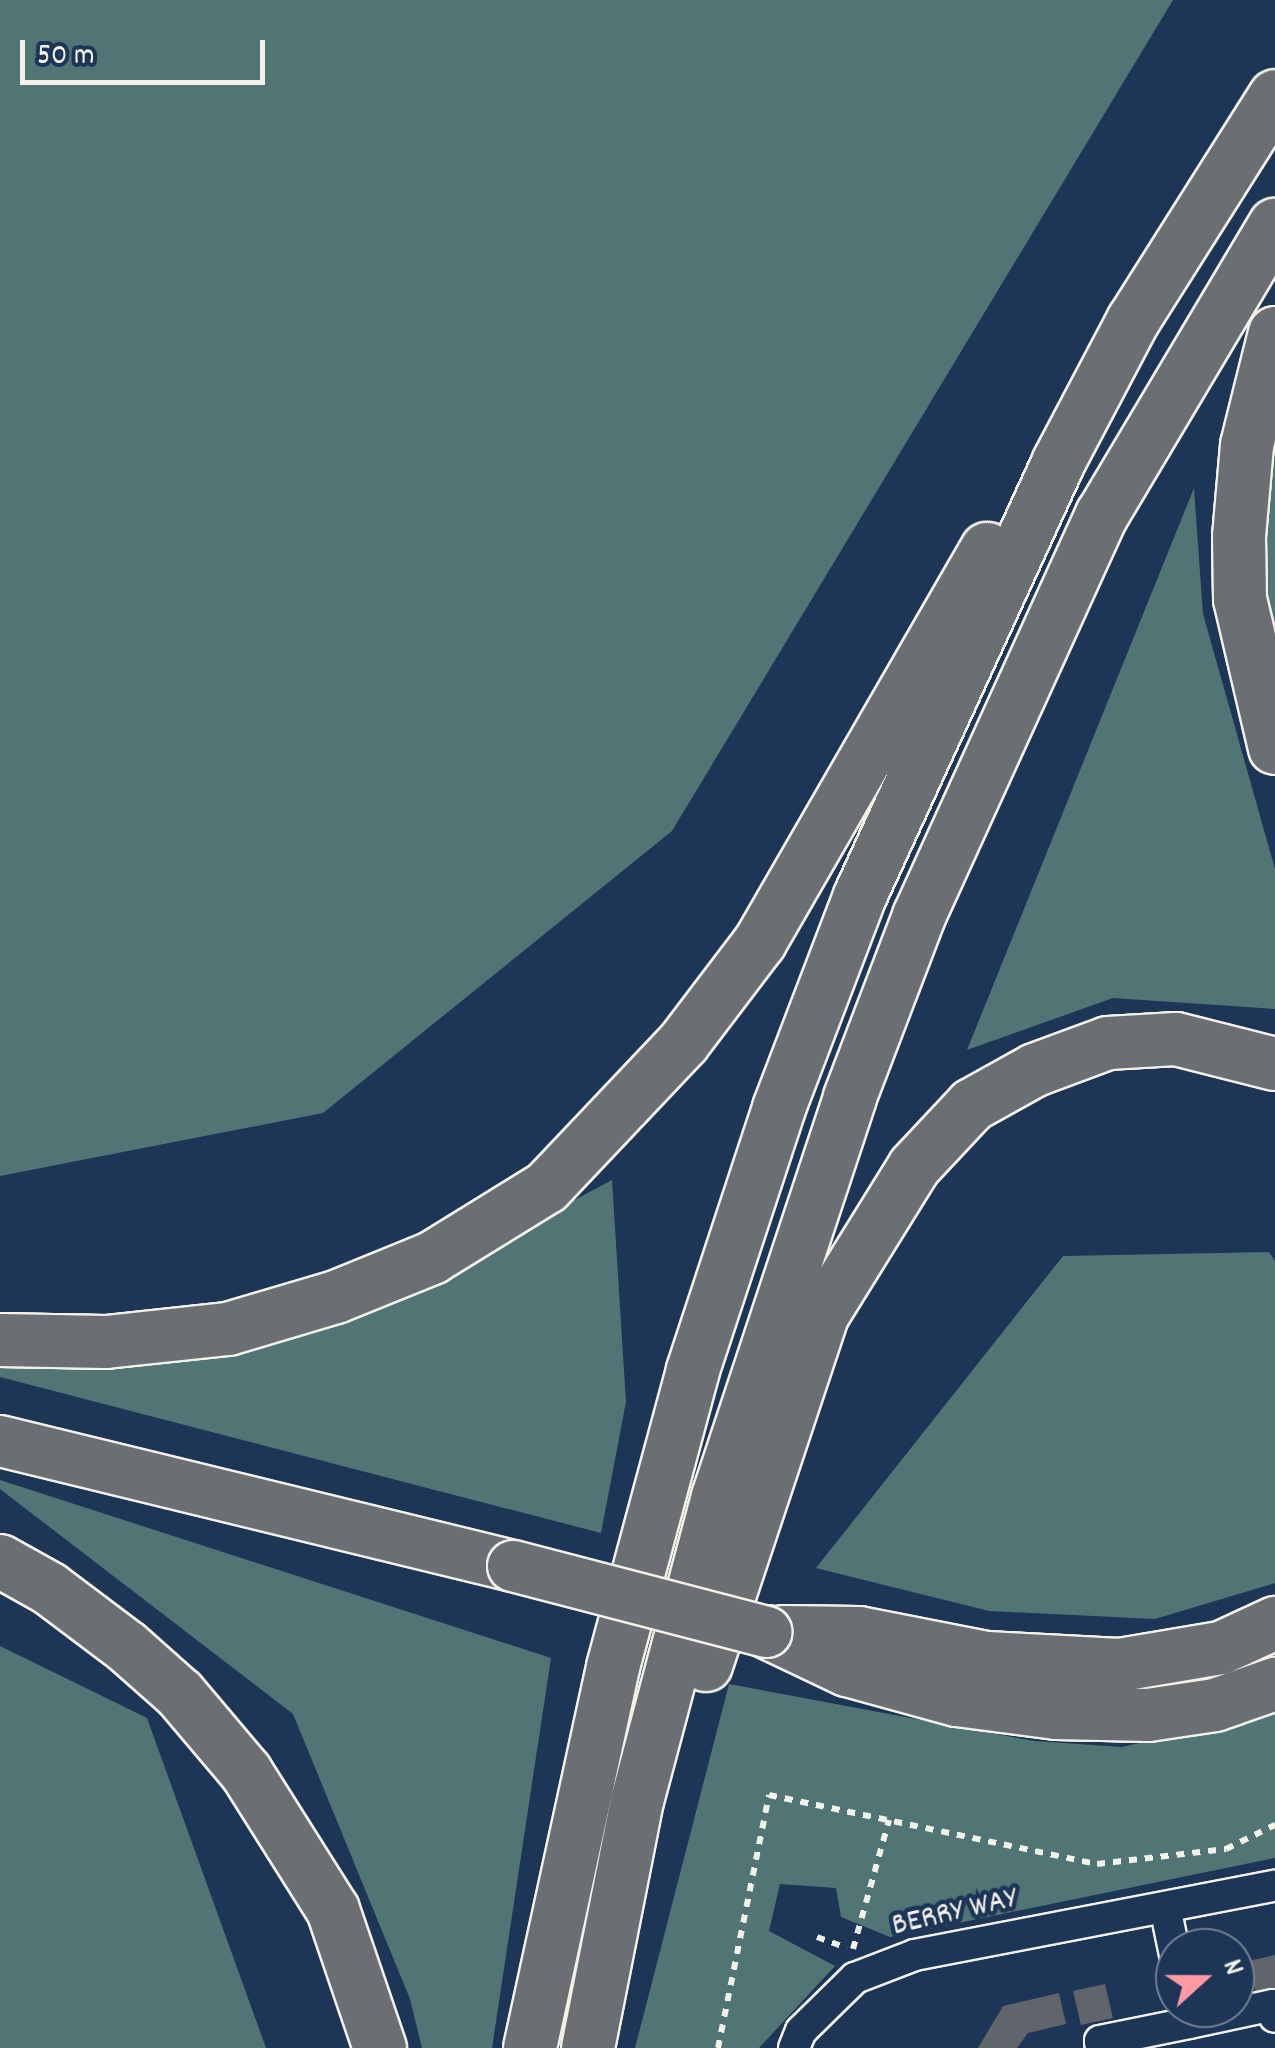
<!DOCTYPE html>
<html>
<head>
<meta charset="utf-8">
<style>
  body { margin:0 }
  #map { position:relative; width:1275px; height:2048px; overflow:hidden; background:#1d3557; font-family:Dekko,sans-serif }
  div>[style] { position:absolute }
  .green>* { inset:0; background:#517475 }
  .building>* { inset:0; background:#60656b }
  .path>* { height:6px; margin-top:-3px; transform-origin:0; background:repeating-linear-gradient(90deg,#f4f1e8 0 8px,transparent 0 16px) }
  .roads { filter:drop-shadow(2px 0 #f4f1e8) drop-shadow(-2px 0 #f4f1e8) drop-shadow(0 2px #f4f1e8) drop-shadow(0 -2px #f4f1e8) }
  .minor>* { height:30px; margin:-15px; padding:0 15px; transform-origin:15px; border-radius:15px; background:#1d3557 }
  .primary>* { height:50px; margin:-25px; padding:0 25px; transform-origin:25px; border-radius:25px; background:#6b6f74 }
  .trunk>* { height:52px; margin:-26px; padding:0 26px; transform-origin:26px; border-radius:26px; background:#6b6f74 }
  .bridges { filter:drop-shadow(2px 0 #f4f1e8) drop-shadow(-2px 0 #f4f1e8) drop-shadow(0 2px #f4f1e8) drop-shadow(0 -2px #f4f1e8) }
  .primary-bridge>* { height:50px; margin:-25px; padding:0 25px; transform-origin:25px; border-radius:25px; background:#6b6f74 }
  span { translate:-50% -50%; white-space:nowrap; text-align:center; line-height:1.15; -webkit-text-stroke:9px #1d3557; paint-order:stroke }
  .street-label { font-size:32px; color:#f4f1e8 }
  .north { position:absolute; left:1155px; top:1928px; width:100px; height:100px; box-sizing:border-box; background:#1d3557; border:2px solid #738091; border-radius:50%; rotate:69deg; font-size:28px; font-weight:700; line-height:40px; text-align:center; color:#f4f1e8 }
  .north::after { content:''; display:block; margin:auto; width:35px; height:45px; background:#ff9aa2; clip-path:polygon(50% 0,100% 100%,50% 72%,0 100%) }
  .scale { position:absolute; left:20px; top:40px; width:245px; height:45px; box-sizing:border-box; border:5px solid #f4f1e8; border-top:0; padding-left:12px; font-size:30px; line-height:35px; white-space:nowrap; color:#f4f1e8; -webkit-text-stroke:8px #1d3557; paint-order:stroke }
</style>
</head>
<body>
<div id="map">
  <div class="green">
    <i style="clip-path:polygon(0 0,1173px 0,672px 831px,323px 1113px,0 1176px)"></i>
    <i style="clip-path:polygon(1275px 404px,1275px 660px,1256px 570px)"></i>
    <i style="clip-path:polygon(1194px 488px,1203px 614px,1275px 869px,1275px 1009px,1113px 998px,967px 1050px)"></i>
    <i style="clip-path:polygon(612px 1180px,626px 1402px,601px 1533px,0 1377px,0 1352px,121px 1359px,350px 1320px)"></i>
    <i style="clip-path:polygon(1269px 1252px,1275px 1261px,1275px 1583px,1155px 1619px,989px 1611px,816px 1568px,1063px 1256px)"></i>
    <i style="clip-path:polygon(0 1480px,551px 1658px,492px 2048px,422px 2048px,410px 1999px,293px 1714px,0 1489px)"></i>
    <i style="clip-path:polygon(0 1646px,147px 1718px,266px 2048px,0 2048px)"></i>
    <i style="clip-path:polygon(729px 1684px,1034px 1741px,1122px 1747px,1275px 1712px,1275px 1858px,890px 1937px,841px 1917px,836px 1888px,780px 1884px,769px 1931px,835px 1966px,759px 2048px,635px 2048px)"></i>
  </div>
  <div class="building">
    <i style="clip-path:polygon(1275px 1955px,1275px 1990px,1256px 1994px,1248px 1961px)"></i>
    <i style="clip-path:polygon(1105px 1984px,1113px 2018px,1081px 2025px,1073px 1991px)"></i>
    <i style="clip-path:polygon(1059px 1993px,1066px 2024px,1028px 2033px,1017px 2048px,978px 2048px,1003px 2006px)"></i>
  </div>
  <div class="path">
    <i style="left:817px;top:1937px;width:32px;rotate:20deg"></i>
    <i style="left:853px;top:1949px;width:134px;rotate:-74.4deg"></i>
    <i style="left:718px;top:2048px;width:258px;rotate:-78.6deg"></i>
    <i style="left:769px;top:1795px;width:335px;rotate:11.9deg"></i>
    <i style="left:1097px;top:1864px;width:130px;rotate:-6.6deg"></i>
    <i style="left:1226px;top:1849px;width:55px;rotate:-26.1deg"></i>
  </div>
  <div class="roads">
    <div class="minor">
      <i style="left:1165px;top:1907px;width:49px;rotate:78.2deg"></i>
      <i style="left:1186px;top:2008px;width:15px;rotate:79deg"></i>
      <i style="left:1189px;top:2023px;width:86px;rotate:-12.1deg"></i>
      <i style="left:1273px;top:2005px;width:12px;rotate:81deg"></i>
      <i style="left:794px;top:2048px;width:18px;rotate:-68deg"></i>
      <i style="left:801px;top:2031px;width:76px;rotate:-44.5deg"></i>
      <i style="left:855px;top:1978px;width:64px;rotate:-21deg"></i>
      <i style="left:915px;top:1955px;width:367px;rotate:-10.9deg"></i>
      <i style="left:1101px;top:2048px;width:7px;rotate:-98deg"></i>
      <i style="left:1100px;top:2041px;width:91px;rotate:-11.4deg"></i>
    </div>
    <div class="primary">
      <i style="left:0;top:1441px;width:528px;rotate:13.69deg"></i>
    </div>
    <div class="trunk">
      <i style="left:1275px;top:333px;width:115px;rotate:104deg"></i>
      <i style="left:1247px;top:445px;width:91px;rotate:95deg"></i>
      <i style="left:1239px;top:536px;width:63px;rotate:89.1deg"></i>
      <i style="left:1240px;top:599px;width:153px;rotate:76.8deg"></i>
      <i style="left:0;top:1340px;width:106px;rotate:1.1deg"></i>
      <i style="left:106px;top:1342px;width:123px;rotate:-6.1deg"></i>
      <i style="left:228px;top:1329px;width:113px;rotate:-16.5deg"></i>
      <i style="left:336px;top:1297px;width:104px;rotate:-22.1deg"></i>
      <i style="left:432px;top:1258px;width:135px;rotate:-31.7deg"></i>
      <i style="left:547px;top:1187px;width:199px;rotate:-46.6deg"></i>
      <i style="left:684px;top:1042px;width:126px;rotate:-52.8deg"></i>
      <i style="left:760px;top:942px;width:454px;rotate:-60deg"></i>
      <i style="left:0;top:1561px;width:57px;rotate:29.2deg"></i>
      <i style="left:50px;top:1589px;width:96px;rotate:37deg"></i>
      <i style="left:127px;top:1647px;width:71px;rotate:41.6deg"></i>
      <i style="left:180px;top:1694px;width:102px;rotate:49.8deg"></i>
      <i style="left:246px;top:1772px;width:163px;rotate:57.8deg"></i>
      <i style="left:333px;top:1910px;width:146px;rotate:71.2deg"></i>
      <i style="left:767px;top:1632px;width:89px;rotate:25.4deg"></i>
      <i style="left:847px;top:1670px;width:114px;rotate:15.3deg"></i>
      <i style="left:957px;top:1700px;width:100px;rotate:7.5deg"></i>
      <i style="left:1056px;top:1713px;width:92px;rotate:1.2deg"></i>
      <i style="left:1148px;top:1715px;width:68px;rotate:-8.5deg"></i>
      <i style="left:1215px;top:1705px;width:64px;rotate:-19.3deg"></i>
      <i style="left:783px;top:1632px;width:76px;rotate:0.8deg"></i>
      <i style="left:859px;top:1633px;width:130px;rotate:11.1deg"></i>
      <i style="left:987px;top:1658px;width:133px;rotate:3deg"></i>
      <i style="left:1120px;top:1665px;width:102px;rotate:-9.6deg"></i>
      <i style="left:1221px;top:1648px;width:60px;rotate:-24.8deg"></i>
      <i style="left:706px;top:1665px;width:370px;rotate:-71.6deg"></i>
      <i style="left:823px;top:1314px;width:173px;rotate:-58.2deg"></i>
      <i style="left:914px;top:1167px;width:85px;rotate:-46.9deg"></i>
      <i style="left:972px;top:1105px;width:72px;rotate:-29.1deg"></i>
      <i style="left:1035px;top:1070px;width:78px;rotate:-20.3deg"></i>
      <i style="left:1108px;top:1043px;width:68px;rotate:-3.4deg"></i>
      <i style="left:1176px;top:1039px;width:102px;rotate:14.2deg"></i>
      <i style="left:530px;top:2048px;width:390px;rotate:-77.7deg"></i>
      <i style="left:613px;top:1667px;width:308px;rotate:-74.9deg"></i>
      <i style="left:693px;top:1370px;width:276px;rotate:-71.8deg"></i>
      <i style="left:779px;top:1108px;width:227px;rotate:-69.1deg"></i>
      <i style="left:860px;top:896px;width:476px;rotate:-65.4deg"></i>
      <i style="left:1058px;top:463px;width:161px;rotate:-62.2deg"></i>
      <i style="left:1133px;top:321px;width:266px;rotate:-57.7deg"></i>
      <i style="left:588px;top:2048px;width:252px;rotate:-78.8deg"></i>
      <i style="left:637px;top:1801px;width:315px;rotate:-75.1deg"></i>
      <i style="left:718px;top:1497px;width:421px;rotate:-71.7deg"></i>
      <i style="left:850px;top:1097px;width:194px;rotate:-69.1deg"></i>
      <i style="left:919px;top:916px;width:441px;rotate:-65.5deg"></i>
      <i style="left:1102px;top:515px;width:338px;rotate:-59.2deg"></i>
    </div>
  </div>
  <div class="bridges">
    <div class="primary-bridge">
      <i style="left:513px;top:1566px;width:262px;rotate:14.6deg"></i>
    </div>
  </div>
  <div class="street-label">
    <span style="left:955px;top:1914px;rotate:-13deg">BERRY WAY</span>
  </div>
  <div class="north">N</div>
  <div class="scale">50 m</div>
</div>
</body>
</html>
